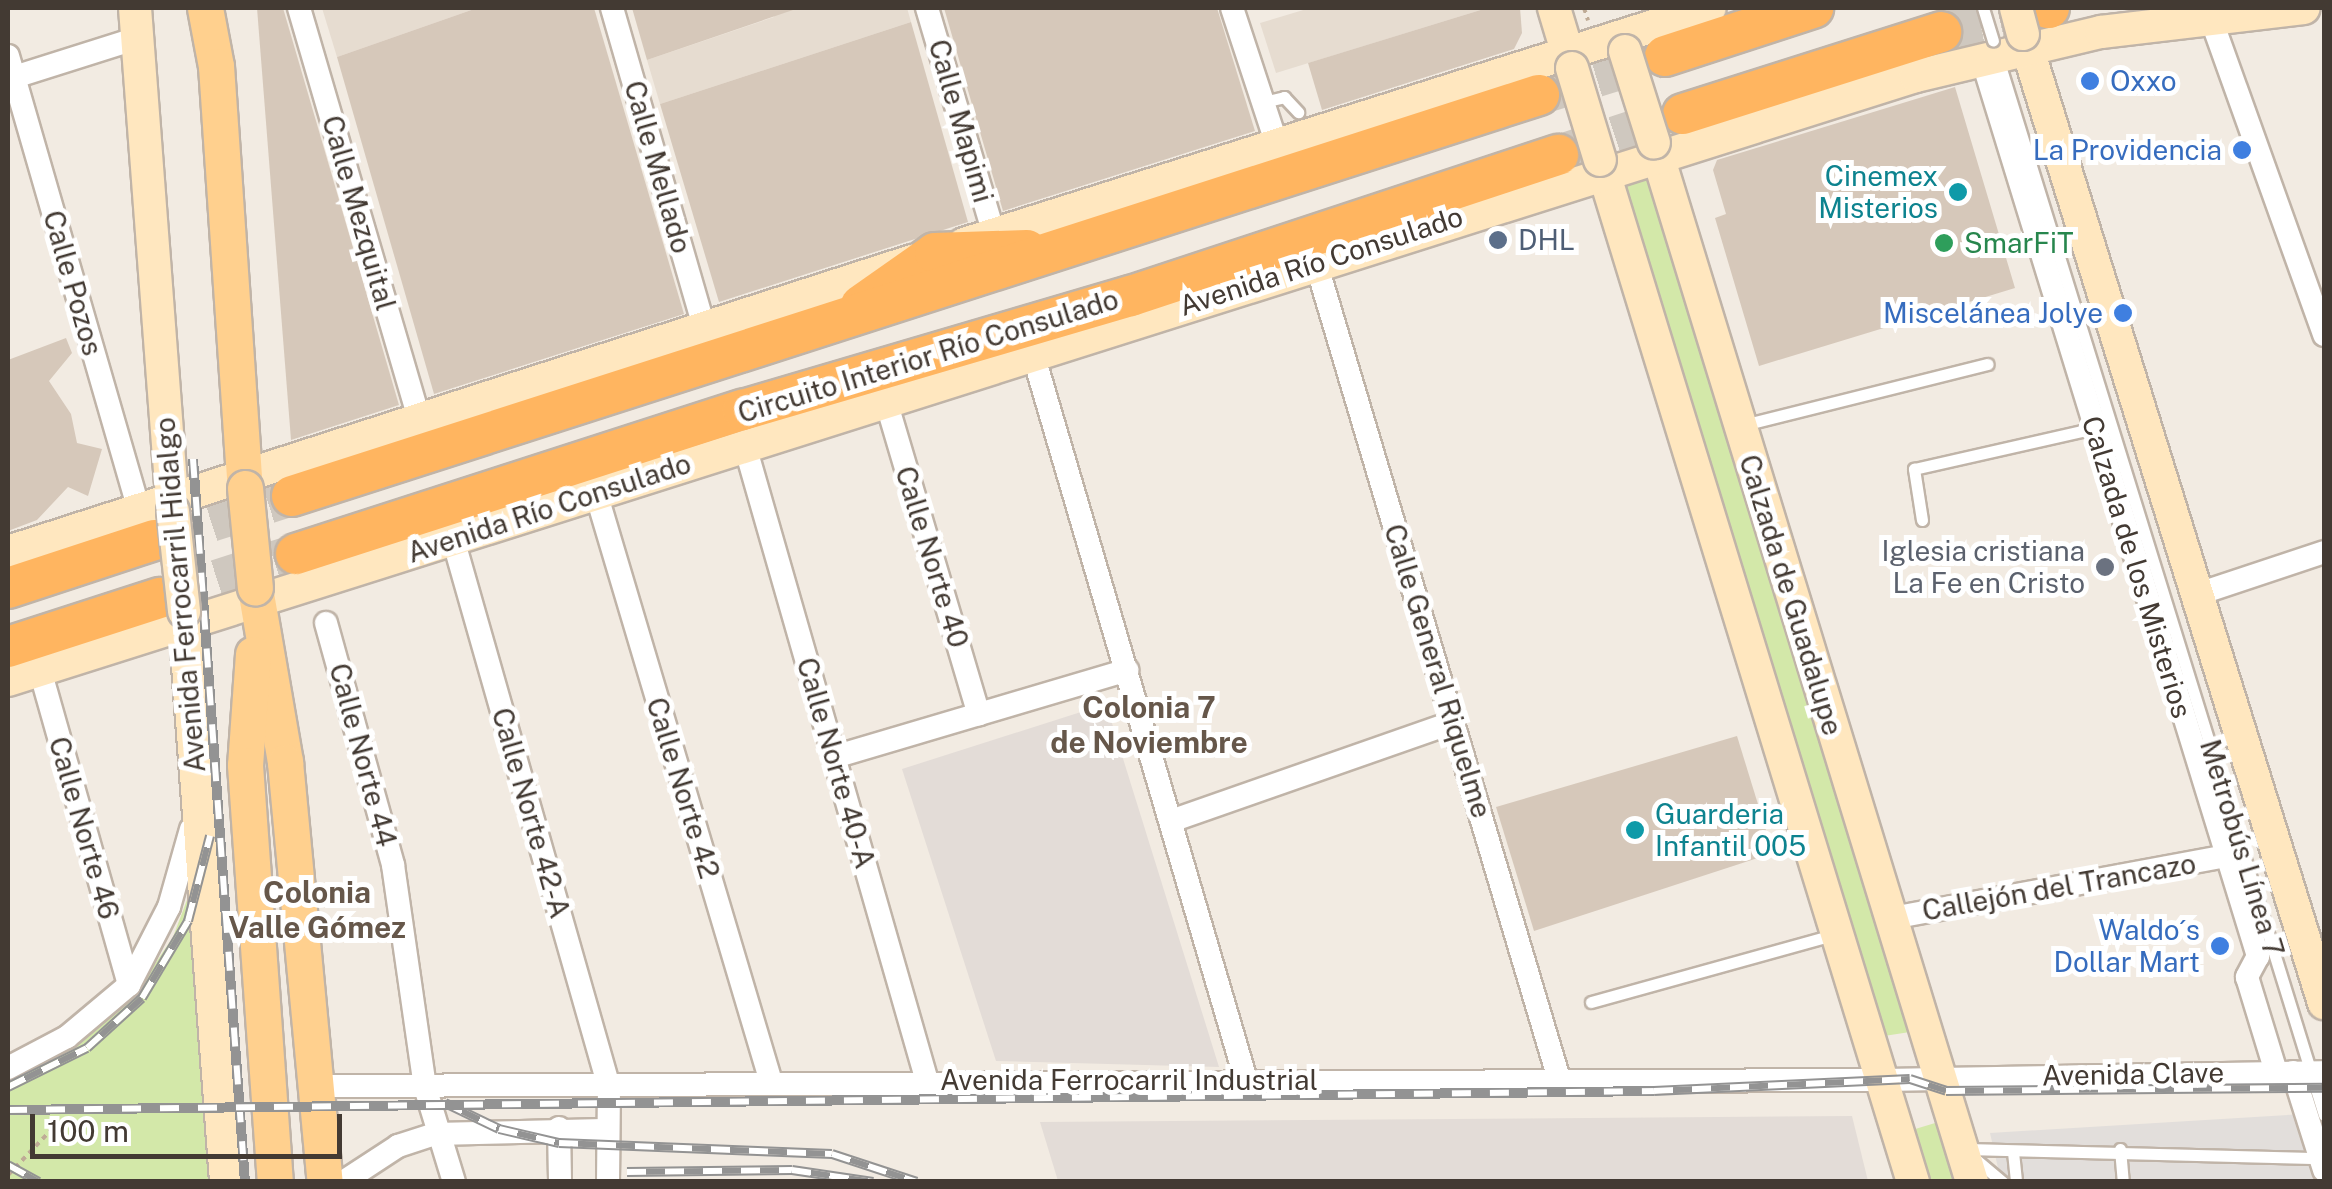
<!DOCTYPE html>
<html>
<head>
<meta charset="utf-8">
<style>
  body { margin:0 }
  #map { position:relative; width:2332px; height:1189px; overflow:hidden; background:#f2ebe2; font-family:"Public Sans",sans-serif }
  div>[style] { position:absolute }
  .residential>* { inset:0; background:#e6dcd0 }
  .industrial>* { inset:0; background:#e3dcd7 }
  .green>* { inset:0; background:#d3e8a9 }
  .parking>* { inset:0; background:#e2dedb }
  .building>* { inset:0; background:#d6c8ba }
  .highway-tunnel>* { height:40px; margin-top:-20px; transform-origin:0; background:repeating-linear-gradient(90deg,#cfc8bf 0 40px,transparent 0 60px) }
  .path>* { height:4px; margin-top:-2px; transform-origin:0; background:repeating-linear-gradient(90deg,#bfab96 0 5px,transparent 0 10px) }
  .roads { filter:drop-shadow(2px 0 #c0b4a8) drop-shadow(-2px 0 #c0b4a8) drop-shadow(0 2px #c0b4a8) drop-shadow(0 -2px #c0b4a8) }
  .lane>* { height:11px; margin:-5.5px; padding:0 5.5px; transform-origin:5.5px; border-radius:5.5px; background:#fff }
  .street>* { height:22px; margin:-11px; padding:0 11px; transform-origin:11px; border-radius:11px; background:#fff }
  .secondary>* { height:32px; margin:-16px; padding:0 16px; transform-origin:16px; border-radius:16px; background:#ffe7bf }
  .primary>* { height:35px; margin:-17.5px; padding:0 17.5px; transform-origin:17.5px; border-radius:17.5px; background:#ffd08e }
  .highway>* { height:40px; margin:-20px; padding:0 20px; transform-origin:20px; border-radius:20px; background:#ffb560 }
  .rail>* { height:10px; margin-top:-5px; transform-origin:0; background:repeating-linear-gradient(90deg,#fff 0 19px,#939393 0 38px); box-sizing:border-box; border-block:2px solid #939393 }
  .bridges { filter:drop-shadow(2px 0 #c0b4a8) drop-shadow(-2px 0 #c0b4a8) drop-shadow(0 2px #c0b4a8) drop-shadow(0 -2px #c0b4a8) }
  .lane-bridge>* { height:11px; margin:-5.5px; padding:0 5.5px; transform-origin:5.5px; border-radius:5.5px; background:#fff }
  .secondary-bridge>* { height:32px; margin:-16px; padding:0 16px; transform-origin:16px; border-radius:16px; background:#ffe7bf }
  .primary-bridge>* { height:35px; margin:-17.5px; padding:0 17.5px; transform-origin:17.5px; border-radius:17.5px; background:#ffd08e }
  .dots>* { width:28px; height:28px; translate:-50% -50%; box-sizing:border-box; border:5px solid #fff; border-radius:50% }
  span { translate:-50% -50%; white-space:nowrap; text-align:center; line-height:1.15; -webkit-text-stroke:10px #fff; paint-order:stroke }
  .shop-label { font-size:28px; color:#366cbe }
  .left { translate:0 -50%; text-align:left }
  .right { translate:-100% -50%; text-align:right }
  .street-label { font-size:28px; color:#433a33 }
  .culture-label { font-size:28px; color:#0d838f }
  .service-label { font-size:28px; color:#4e5e75 }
  .leisure-label { font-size:28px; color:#27864d }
  .worship-label { font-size:28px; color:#5b616d }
  .neighbourhood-label { font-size:30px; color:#66574a; font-weight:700 }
  .frame { position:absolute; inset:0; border:10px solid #433a33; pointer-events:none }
  .scale { position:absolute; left:30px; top:1114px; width:312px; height:45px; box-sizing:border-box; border:5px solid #433a33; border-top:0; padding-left:12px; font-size:30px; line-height:35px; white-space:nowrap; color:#433a33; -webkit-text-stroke:8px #fff; paint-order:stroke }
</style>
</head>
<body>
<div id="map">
  <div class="residential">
    <i style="clip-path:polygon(322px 8px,477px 8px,337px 57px)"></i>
    <i style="clip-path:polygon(771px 8px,907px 8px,911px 22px,660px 104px,647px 60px,774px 17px)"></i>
    <i style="clip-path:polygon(1310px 8px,1487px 8px,1276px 73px,1260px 23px)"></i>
  </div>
  <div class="industrial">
    <i style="clip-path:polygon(1106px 704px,1219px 1067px,996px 1061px,902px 769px)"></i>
    <i style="clip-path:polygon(1852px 1116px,1868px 1181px,1058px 1181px,1040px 1122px)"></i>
  </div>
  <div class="green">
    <i style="clip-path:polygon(1647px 173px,1910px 1032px,1884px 1036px,1623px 179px)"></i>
    <i style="clip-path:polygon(193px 884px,213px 1181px,9px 1181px,8px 1080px,64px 1053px,136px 992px,173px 937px)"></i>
    <i style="clip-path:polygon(1945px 1120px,1963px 1181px,1928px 1181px,1912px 1130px)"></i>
  </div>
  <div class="parking">
    <i style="clip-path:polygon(2304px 1114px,2324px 1181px,2001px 1181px,1990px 1133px)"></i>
  </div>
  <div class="building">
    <i style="clip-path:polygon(257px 8px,283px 8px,399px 405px,291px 440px)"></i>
    <i style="clip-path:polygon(477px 8px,594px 8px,684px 314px,434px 394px,337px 57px)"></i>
    <i style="clip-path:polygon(632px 8px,792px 8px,793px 10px,647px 60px)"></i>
    <i style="clip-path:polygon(944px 8px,1217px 8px,1255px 131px,1003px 211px)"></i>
    <i style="clip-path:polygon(1487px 8px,1520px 8px,1522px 33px,1514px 49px,1322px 110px,1308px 63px)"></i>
    <i style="clip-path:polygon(911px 22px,968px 222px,719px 302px,660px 104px)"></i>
    <i style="clip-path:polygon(1955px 87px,2015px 288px,1759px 366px,1715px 218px,1726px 214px,1713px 170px,1717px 160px)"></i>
    <i style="clip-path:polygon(66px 338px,72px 353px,49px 381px,71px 414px,77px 443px,102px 449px,88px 496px,68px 487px,37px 520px,8px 531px,8px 360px)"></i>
    <i style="clip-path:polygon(1737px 736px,1773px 853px,1534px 931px,1496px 807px)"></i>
  </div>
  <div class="highway-tunnel">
    <i style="left:1941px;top:32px;width:110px;rotate:-12.6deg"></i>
    <i style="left:1539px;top:95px;width:132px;rotate:-17.2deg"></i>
    <i style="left:1558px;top:155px;width:132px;rotate:-18.2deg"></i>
    <i style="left:154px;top:540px;width:145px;rotate:-17.7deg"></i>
    <i style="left:160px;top:598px;width:143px;rotate:-17.9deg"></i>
  </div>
  <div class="path">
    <i style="left:1584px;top:8px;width:13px;rotate:72deg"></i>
    <i style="left:8px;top:1175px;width:69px;rotate:-46.2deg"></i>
  </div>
  <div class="roads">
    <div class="lane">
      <i style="left:1998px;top:59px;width:1105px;rotate:72.84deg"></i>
      <i style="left:1263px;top:102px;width:22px;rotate:-13deg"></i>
      <i style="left:1284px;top:97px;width:21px;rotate:47deg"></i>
      <i style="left:1743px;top:425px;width:252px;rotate:-14deg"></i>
      <i style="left:1922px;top:520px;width:52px;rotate:-98.9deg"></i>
      <i style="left:1914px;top:469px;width:185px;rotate:-12.8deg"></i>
      <i style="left:1591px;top:1002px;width:251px;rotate:-15.5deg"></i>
      <i style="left:1967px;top:1149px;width:354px;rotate:1.5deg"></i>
      <i style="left:2120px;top:1149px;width:33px;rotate:85deg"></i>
      <i style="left:2013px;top:1152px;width:30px;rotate:84deg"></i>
      <i style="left:1974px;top:1158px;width:38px;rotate:40deg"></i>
    </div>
    <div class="street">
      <i style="left:299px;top:8px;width:428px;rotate:73.7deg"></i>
      <i style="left:612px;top:8px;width:332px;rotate:73.9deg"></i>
      <i style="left:927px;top:8px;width:236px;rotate:73.5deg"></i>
      <i style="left:1232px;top:8px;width:144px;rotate:71.8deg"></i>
      <i style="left:2210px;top:16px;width:339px;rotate:70.3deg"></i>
      <i style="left:8px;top:56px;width:473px;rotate:73.9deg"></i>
      <i style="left:1982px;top:59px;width:939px;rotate:72.9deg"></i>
      <i style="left:2258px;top:956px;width:24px;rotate:118deg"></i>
      <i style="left:2247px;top:977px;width:99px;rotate:73deg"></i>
      <i style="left:8px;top:79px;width:136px;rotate:-17.5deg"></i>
      <i style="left:1316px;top:263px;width:851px;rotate:73.42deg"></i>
      <i style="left:1033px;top:354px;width:757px;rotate:73.65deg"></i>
      <i style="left:886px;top:401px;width:327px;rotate:73.5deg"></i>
      <i style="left:745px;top:446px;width:661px;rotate:74.01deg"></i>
      <i style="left:596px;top:493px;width:614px;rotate:73.45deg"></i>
      <i style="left:453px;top:539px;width:570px;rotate:74.11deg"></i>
      <i style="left:609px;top:1087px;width:95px;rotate:90.6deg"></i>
      <i style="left:2195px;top:595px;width:136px;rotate:-18.4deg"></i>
      <i style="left:326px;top:623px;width:251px;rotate:74.5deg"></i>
      <i style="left:393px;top:865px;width:224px;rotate:81.8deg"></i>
      <i style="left:425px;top:1087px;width:99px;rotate:73deg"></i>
      <i style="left:40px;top:670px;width:327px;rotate:74.2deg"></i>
      <i style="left:834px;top:757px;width:306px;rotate:-16.5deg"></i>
      <i style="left:1171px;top:821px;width:299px;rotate:-19.3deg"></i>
      <i style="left:1892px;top:918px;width:340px;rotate:-10.5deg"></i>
      <i style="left:8px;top:1068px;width:67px;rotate:-27.7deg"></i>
      <i style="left:67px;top:1037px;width:81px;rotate:-40deg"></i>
      <i style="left:129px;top:985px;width:88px;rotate:-62.9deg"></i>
      <i style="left:169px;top:907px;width:81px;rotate:-74.2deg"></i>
      <i style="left:2293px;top:1072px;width:103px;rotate:72.4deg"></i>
      <i style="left:316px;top:1086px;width:1565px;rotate:-0.22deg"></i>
      <i style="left:1881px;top:1080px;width:443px;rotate:-1deg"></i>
      <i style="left:559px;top:1128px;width:54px;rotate:88.9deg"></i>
      <i style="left:343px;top:1182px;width:66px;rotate:-33.2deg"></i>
      <i style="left:398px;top:1146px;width:40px;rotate:-18deg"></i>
      <i style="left:436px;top:1134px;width:168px;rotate:-1.4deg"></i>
    </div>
    <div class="secondary">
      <i style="left:135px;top:8px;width:504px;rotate:85.68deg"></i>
      <i style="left:1554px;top:8px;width:63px;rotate:73.3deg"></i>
      <i style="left:2023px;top:34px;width:1015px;rotate:72.74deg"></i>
      <i style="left:1654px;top:143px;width:1087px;rotate:72.98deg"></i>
      <i style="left:1600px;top:160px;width:1069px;rotate:72.97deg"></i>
      <i style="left:964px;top:244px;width:782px;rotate:-17.55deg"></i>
      <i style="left:8px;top:552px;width:950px;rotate:-17.84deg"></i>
      <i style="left:184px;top:611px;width:573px;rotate:85.79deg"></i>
      <i style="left:8px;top:680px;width:2001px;rotate:-17.57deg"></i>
      <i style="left:1916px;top:76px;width:190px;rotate:-13.4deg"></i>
      <i style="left:2101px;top:32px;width:204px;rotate:-6.7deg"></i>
    </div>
    <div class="primary">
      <i style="left:205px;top:8px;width:59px;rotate:79.3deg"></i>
      <i style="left:216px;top:66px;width:423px;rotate:86.1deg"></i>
      <i style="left:255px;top:588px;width:177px;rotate:80.2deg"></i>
      <i style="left:285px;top:762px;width:422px;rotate:84.6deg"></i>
      <i style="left:253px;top:654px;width:111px;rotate:94.1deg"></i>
      <i style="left:245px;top:765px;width:418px;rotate:85.9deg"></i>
    </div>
    <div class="highway">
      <i style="left:2048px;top:8px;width:1px"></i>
      <i style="left:1665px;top:56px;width:156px;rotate:-18deg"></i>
      <i style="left:1683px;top:114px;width:271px;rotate:-17.6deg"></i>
      <i style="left:861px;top:305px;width:90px;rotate:-35.1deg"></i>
      <i style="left:935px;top:253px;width:92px;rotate:-1.9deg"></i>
      <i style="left:292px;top:496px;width:1310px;rotate:-17.83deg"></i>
      <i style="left:296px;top:554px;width:470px;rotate:-17.9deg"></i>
      <i style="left:743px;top:410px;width:404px;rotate:-16.4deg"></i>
      <i style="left:1131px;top:296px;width:450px;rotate:-18.3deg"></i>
      <i style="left:8px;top:588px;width:154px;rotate:-18.2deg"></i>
      <i style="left:8px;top:647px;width:160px;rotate:-17.9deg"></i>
    </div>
  </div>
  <div class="rail">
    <i style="left:193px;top:459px;width:725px;rotate:85.89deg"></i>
    <i style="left:8px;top:1087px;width:88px;rotate:-26.3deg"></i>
    <i style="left:87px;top:1048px;width:74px;rotate:-42.3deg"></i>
    <i style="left:142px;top:998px;width:90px;rotate:-59.1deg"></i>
    <i style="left:188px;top:921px;width:88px;rotate:-75.5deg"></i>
    <i style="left:445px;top:1103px;width:60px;rotate:25.7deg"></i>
    <i style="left:499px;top:1129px;width:62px;rotate:13.1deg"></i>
    <i style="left:559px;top:1143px;width:273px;rotate:2.3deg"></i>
    <i style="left:832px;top:1154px;width:89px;rotate:18.2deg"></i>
    <i style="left:8px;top:1110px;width:1646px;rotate:-0.66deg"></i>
    <i style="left:1654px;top:1091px;width:256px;rotate:-2.7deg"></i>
    <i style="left:1910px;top:1079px;width:38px;rotate:18deg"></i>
    <i style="left:1946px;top:1091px;width:378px;rotate:-0.5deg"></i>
    <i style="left:8px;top:1165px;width:35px;rotate:29deg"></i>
    <i style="left:627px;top:1172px;width:165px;rotate:-0.7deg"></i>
    <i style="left:792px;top:1170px;width:82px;rotate:8.4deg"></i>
  </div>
  <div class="bridges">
    <div class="lane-bridge">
      <i style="left:1983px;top:8px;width:34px;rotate:73deg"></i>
    </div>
    <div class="secondary-bridge">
      <i style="left:2016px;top:8px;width:27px;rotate:75deg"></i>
      <i style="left:1625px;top:51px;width:96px;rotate:72.5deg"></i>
      <i style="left:1572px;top:68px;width:96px;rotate:73.1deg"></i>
      <i style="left:173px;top:511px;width:101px;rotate:83.7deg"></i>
    </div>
    <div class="primary-bridge">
      <i style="left:245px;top:488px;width:100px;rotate:84.3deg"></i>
    </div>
  </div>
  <div class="dots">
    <i style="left:2090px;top:81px;background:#3f7fe0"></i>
    <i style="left:2242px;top:150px;background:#3f7fe0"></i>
    <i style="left:1958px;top:192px;background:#0f9aa8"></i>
    <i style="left:1498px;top:240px;background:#5c6f8a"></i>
    <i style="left:1944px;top:243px;background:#2e9e5b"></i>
    <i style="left:2123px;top:313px;background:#3f7fe0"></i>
    <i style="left:2105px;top:567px;background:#6b7280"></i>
    <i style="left:1635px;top:830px;background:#0f9aa8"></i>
    <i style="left:2220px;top:946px;background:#3f7fe0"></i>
  </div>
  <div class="shop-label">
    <span class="left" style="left:2110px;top:81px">Oxxo</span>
    <span class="right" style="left:2222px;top:150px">La Providencia</span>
    <span class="right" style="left:2103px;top:313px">Miscelánea Jolye</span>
    <span class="right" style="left:2200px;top:946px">Waldo´s<br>Dollar Mart</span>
  </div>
  <div class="street-label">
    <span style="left:961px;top:121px;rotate:74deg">Calle Mapimi</span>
    <span style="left:658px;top:167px;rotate:74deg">Calle Mellado</span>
    <span style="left:359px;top:213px;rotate:74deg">Calle Mezquital</span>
    <span style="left:1321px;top:261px;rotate:-18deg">Avenida Río Consulado</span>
    <span style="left:73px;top:283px;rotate:74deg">Calle Pozos</span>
    <span style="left:928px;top:356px;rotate:-17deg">Circuito Interior Río Consulado</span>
    <span style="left:549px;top:508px;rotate:-18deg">Avenida Río Consulado</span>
    <span style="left:932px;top:557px;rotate:73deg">Calle Norte 40</span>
    <span style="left:2137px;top:567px;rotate:73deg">Calzada de los Misterios</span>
    <span style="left:180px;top:595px;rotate:-95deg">Avenida Ferrocarril Hidalgo</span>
    <span style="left:1791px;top:595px;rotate:73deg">Calzada de Guadalupe</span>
    <span style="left:1438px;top:671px;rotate:73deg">Calle General Riquelme</span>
    <span style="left:363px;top:755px;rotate:75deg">Calle Norte 44</span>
    <span style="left:836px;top:763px;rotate:74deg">Calle Norte 40-A</span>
    <span style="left:683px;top:788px;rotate:73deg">Calle Norte 42</span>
    <span style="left:531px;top:813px;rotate:74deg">Calle Norte 42-A</span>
    <span style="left:84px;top:828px;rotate:74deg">Calle Norte 46</span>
    <span style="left:2242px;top:848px;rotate:73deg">Metrobús Línea 7</span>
    <span style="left:2059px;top:887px;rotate:-10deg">Callejón del Trancazo</span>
    <span style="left:2133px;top:1074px;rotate:-1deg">Avenida Clave</span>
    <span style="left:1129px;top:1080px">Avenida Ferrocarril Industrial</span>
  </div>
  <div class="culture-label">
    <span class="right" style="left:1938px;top:192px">Cinemex<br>Misterios</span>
    <span class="left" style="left:1655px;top:830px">Guarderia<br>Infantil 005</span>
  </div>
  <div class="service-label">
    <span class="left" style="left:1518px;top:240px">DHL</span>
  </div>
  <div class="leisure-label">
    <span class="left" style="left:1964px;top:243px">SmarFiT</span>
  </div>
  <div class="worship-label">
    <span class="right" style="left:2085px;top:567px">Iglesia cristiana<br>La Fe en Cristo</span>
  </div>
  <div class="neighbourhood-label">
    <span style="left:1149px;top:724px">Colonia 7<br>de Noviembre</span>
    <span style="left:317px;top:909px">Colonia<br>Valle Gómez</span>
  </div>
  <div class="frame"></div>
  <div class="scale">100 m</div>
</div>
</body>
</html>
